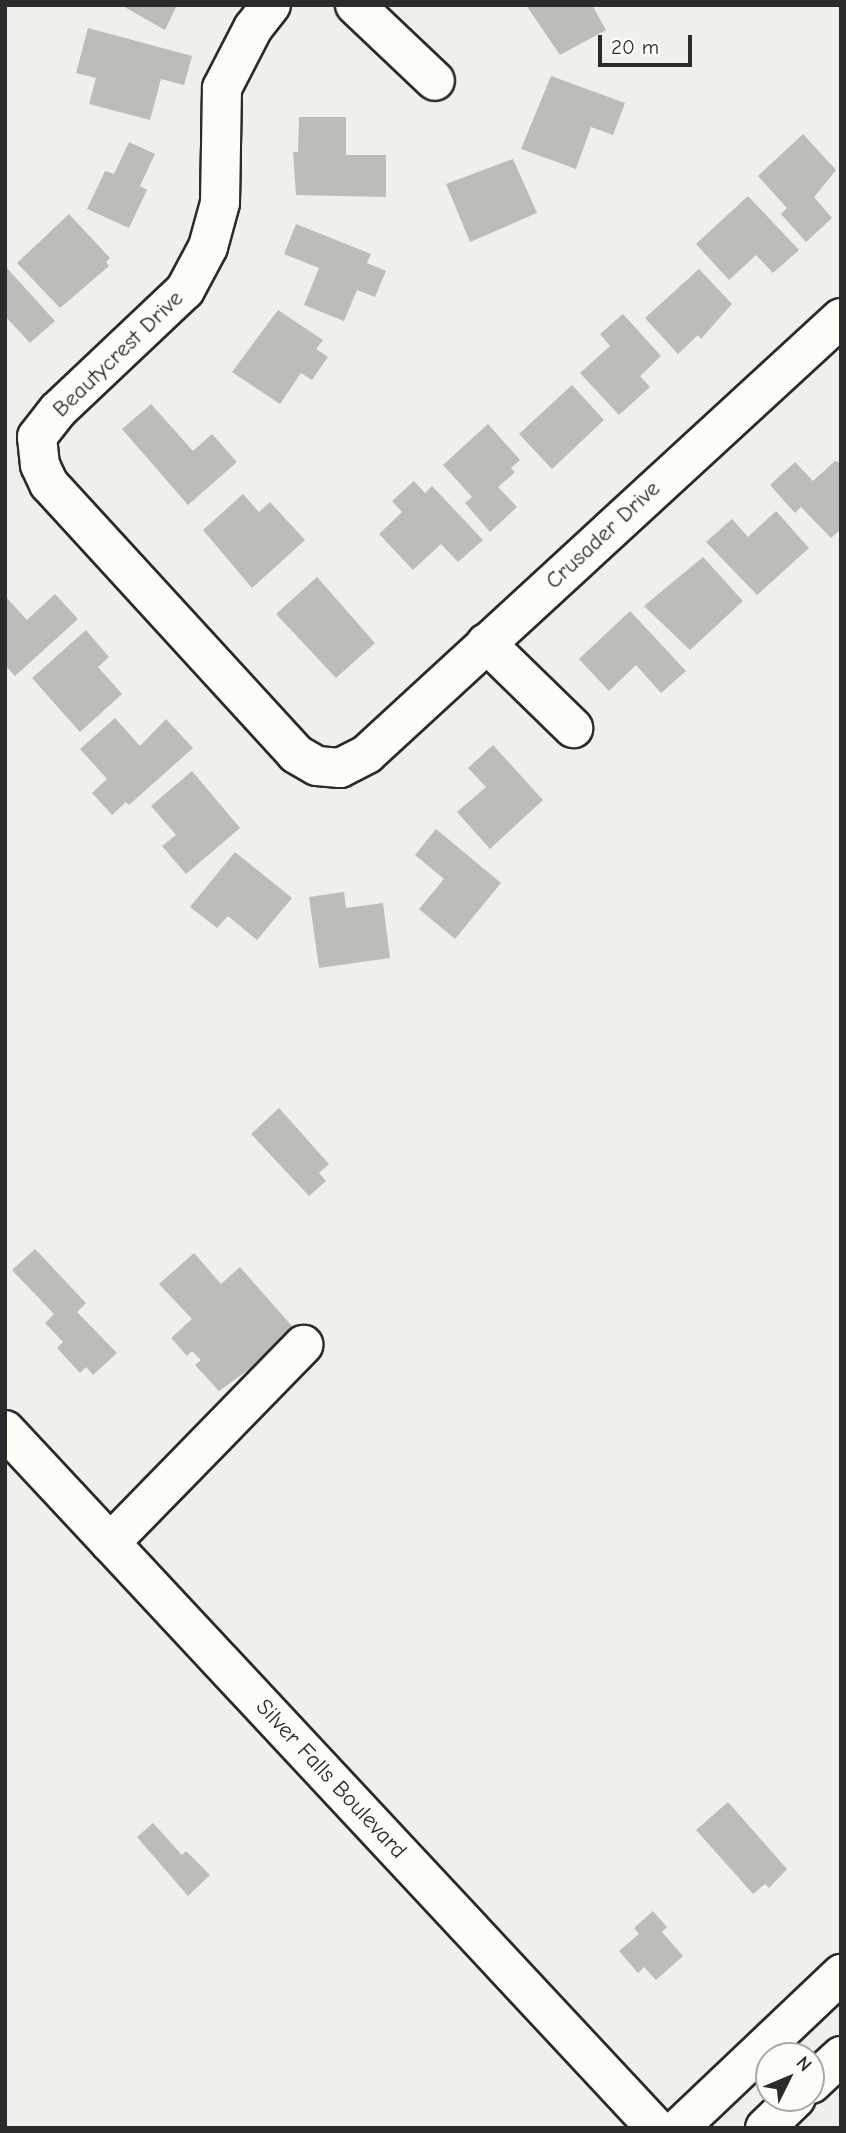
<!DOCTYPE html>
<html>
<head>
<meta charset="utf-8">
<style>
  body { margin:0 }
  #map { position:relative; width:846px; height:2133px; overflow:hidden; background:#f0efeb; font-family:"Comic Neue",sans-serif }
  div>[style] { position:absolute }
  .building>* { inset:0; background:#bdbcb8 }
  .roads { filter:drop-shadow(2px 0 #2b2b2b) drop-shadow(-2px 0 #2b2b2b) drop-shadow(0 2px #2b2b2b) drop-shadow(0 -2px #2b2b2b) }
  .minor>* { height:38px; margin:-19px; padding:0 19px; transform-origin:19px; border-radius:19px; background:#fdfcf7 }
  span { translate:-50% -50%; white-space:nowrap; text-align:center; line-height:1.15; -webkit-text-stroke:5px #fdfcf7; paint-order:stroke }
  .street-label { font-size:23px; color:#2b2b2b }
  .frame { position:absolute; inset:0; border:7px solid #2b2b2b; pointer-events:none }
  .north { position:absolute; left:755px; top:2042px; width:70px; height:70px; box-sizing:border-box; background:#fdfcf7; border:2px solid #a9a8a5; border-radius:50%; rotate:47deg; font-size:19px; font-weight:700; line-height:28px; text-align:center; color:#2b2b2b }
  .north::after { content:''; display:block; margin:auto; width:24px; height:32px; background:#2b2b2b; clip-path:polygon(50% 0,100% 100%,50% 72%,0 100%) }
  .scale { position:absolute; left:598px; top:35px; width:94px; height:32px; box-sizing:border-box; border:4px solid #2b2b2b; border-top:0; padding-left:9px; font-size:21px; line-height:24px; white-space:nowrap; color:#2b2b2b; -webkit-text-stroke:5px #fdfcf7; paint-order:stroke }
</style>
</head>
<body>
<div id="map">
  <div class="building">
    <i style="clip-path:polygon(121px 5px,177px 5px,165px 30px)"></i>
    <i style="clip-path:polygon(526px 5px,592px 5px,606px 30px,560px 55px)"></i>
    <i style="clip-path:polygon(88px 28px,192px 56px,184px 85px,161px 79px,150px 120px,89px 104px,96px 78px,76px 73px)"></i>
    <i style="clip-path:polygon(551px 76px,625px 103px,613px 135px,591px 127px,576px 169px,521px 149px)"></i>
    <i style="clip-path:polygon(299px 117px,346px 117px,346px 155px,386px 155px,386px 197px,296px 195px,293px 152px,298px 152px)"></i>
    <i style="clip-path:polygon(803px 134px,836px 170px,814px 197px,832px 218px,806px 242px,781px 214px,787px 208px,758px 176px)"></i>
    <i style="clip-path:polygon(129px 142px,155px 154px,140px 186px,147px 190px,129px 228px,87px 209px,105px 171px,114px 174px)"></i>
    <i style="clip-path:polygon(513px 159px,537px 213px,470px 242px,446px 184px)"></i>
    <i style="clip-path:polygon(748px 196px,799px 250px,773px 273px,756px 255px,729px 280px,696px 244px)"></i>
    <i style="clip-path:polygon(69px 214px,110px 258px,106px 262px,109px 266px,60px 308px,17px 263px)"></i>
    <i style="clip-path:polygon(296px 224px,371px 254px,367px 263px,386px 271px,375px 297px,357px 290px,344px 321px,304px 305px,319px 268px,284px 254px)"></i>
    <i style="clip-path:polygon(5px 266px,55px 321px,30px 343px,5px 316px)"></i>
    <i style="clip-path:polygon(699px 269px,732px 304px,701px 339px,698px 335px,678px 354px,645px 318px)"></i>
    <i style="clip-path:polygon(278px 310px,323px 340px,316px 349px,328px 357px,312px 380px,301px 373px,280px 404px,232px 372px)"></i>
    <i style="clip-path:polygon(623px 314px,661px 356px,640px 376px,650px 387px,619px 415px,580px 373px,610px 346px,600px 334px)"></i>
    <i style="clip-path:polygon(572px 385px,604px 420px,552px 469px,519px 434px)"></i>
    <i style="clip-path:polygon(151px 404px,193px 451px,212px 434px,237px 462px,188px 505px,122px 429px)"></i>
    <i style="clip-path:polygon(488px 424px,520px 460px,511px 468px,515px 472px,498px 487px,517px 507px,490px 532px,465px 503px,472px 497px,443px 465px)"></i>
    <i style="clip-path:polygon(835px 461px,841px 463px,841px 529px,831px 538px,801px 507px,795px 513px,770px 485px,795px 462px,813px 481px)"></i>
    <i style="clip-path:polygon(414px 481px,425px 493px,432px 486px,483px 540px,458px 562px,441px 544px,413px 570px,379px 534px,402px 512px,392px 501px)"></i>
    <i style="clip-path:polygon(243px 494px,259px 512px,270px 502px,305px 540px,252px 588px,203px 530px)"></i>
    <i style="clip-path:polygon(776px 511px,809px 548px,757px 595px,706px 542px,732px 519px,748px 537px)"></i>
    <i style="clip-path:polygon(703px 557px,743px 601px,690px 650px,644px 606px)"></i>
    <i style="clip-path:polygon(317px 577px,375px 643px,336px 678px,276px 614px)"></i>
    <i style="clip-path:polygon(55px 594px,78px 619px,15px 676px,5px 665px,5px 596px,27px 620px)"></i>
    <i style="clip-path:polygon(630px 611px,686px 671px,661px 693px,636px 665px,609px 691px,579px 659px)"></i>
    <i style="clip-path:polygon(86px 630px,109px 657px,98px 667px,122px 694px,80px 732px,32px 678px)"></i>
    <i style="clip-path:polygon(115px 718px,140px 746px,166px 719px,193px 748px,129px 805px,126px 802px,112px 815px,92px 793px,107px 779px,80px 749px)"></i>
    <i style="clip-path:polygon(493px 745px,543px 800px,490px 849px,457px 812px,486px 787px,468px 768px)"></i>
    <i style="clip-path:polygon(192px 771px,240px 828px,186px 874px,162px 846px,176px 835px,151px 806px)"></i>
    <i style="clip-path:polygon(436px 829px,501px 883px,455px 939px,419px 909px,444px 879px,415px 855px)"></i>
    <i style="clip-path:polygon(235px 852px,292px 898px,257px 940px,228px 916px,217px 928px,190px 907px)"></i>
    <i style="clip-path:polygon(344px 892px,346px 908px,383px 903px,390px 958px,319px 968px,309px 897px)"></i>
    <i style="clip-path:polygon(279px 1108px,329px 1164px,319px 1173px,326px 1181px,309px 1196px,251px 1134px)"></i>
    <i style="clip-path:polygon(35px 1249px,86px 1303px,77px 1312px,117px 1353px,93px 1375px,86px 1367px,80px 1373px,57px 1348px,63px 1342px,45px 1323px,54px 1314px,12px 1270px)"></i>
    <i style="clip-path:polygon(194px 1253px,221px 1284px,240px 1267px,292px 1326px,280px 1337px,285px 1344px,254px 1372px,251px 1368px,219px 1391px,195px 1365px,201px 1360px,192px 1351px,187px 1356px,171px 1338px,192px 1319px,159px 1284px)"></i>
    <i style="clip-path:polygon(728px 1802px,787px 1869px,769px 1888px,765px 1884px,753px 1894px,696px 1830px)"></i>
    <i style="clip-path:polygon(153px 1823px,182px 1855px,186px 1851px,210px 1875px,188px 1896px,137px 1837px)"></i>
    <i style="clip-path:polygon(653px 1911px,667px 1927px,662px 1932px,683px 1956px,656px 1980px,644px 1967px,638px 1973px,619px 1951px,639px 1934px,634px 1928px)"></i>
  </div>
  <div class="roads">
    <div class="minor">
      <i style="left:271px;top:5px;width:29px;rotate:128deg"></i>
      <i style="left:253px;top:28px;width:68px;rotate:117.3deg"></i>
      <i style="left:222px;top:88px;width:115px;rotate:91deg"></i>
      <i style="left:220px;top:203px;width:46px;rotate:105.3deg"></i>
      <i style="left:208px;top:247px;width:49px;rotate:118.1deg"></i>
      <i style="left:185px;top:290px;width:175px;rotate:136.6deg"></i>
      <i style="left:58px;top:410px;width:34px;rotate:128deg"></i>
      <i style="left:37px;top:437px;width:28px;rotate:84deg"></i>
      <i style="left:40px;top:465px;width:21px;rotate:65deg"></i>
      <i style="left:49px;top:484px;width:366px;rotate:47.5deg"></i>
      <i style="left:296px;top:754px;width:24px;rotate:30deg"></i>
      <i style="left:317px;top:766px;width:23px;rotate:5deg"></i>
      <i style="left:340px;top:768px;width:30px;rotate:-27deg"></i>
      <i style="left:367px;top:754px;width:644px;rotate:-42.61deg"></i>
      <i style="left:355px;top:5px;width:110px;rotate:43.5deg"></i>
      <i style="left:486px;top:643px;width:122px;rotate:44.3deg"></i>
      <i style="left:5px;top:1430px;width:954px;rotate:47deg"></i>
      <i style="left:110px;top:1543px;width:277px;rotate:-45.7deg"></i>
      <i style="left:811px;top:2084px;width:41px;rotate:-43deg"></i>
      <i style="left:679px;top:2128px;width:224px;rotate:-43.5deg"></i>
      <i style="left:765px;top:2128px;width:43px;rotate:-44.1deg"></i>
    </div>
  </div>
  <div class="street-label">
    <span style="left:118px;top:354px;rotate:-44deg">Beautycrest Drive</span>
    <span style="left:603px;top:535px;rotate:-43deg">Crusader Drive</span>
    <span style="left:331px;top:1779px;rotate:47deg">Silver Falls Boulevard</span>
  </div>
  <div class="frame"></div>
  <div class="north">N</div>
  <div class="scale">20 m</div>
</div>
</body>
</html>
